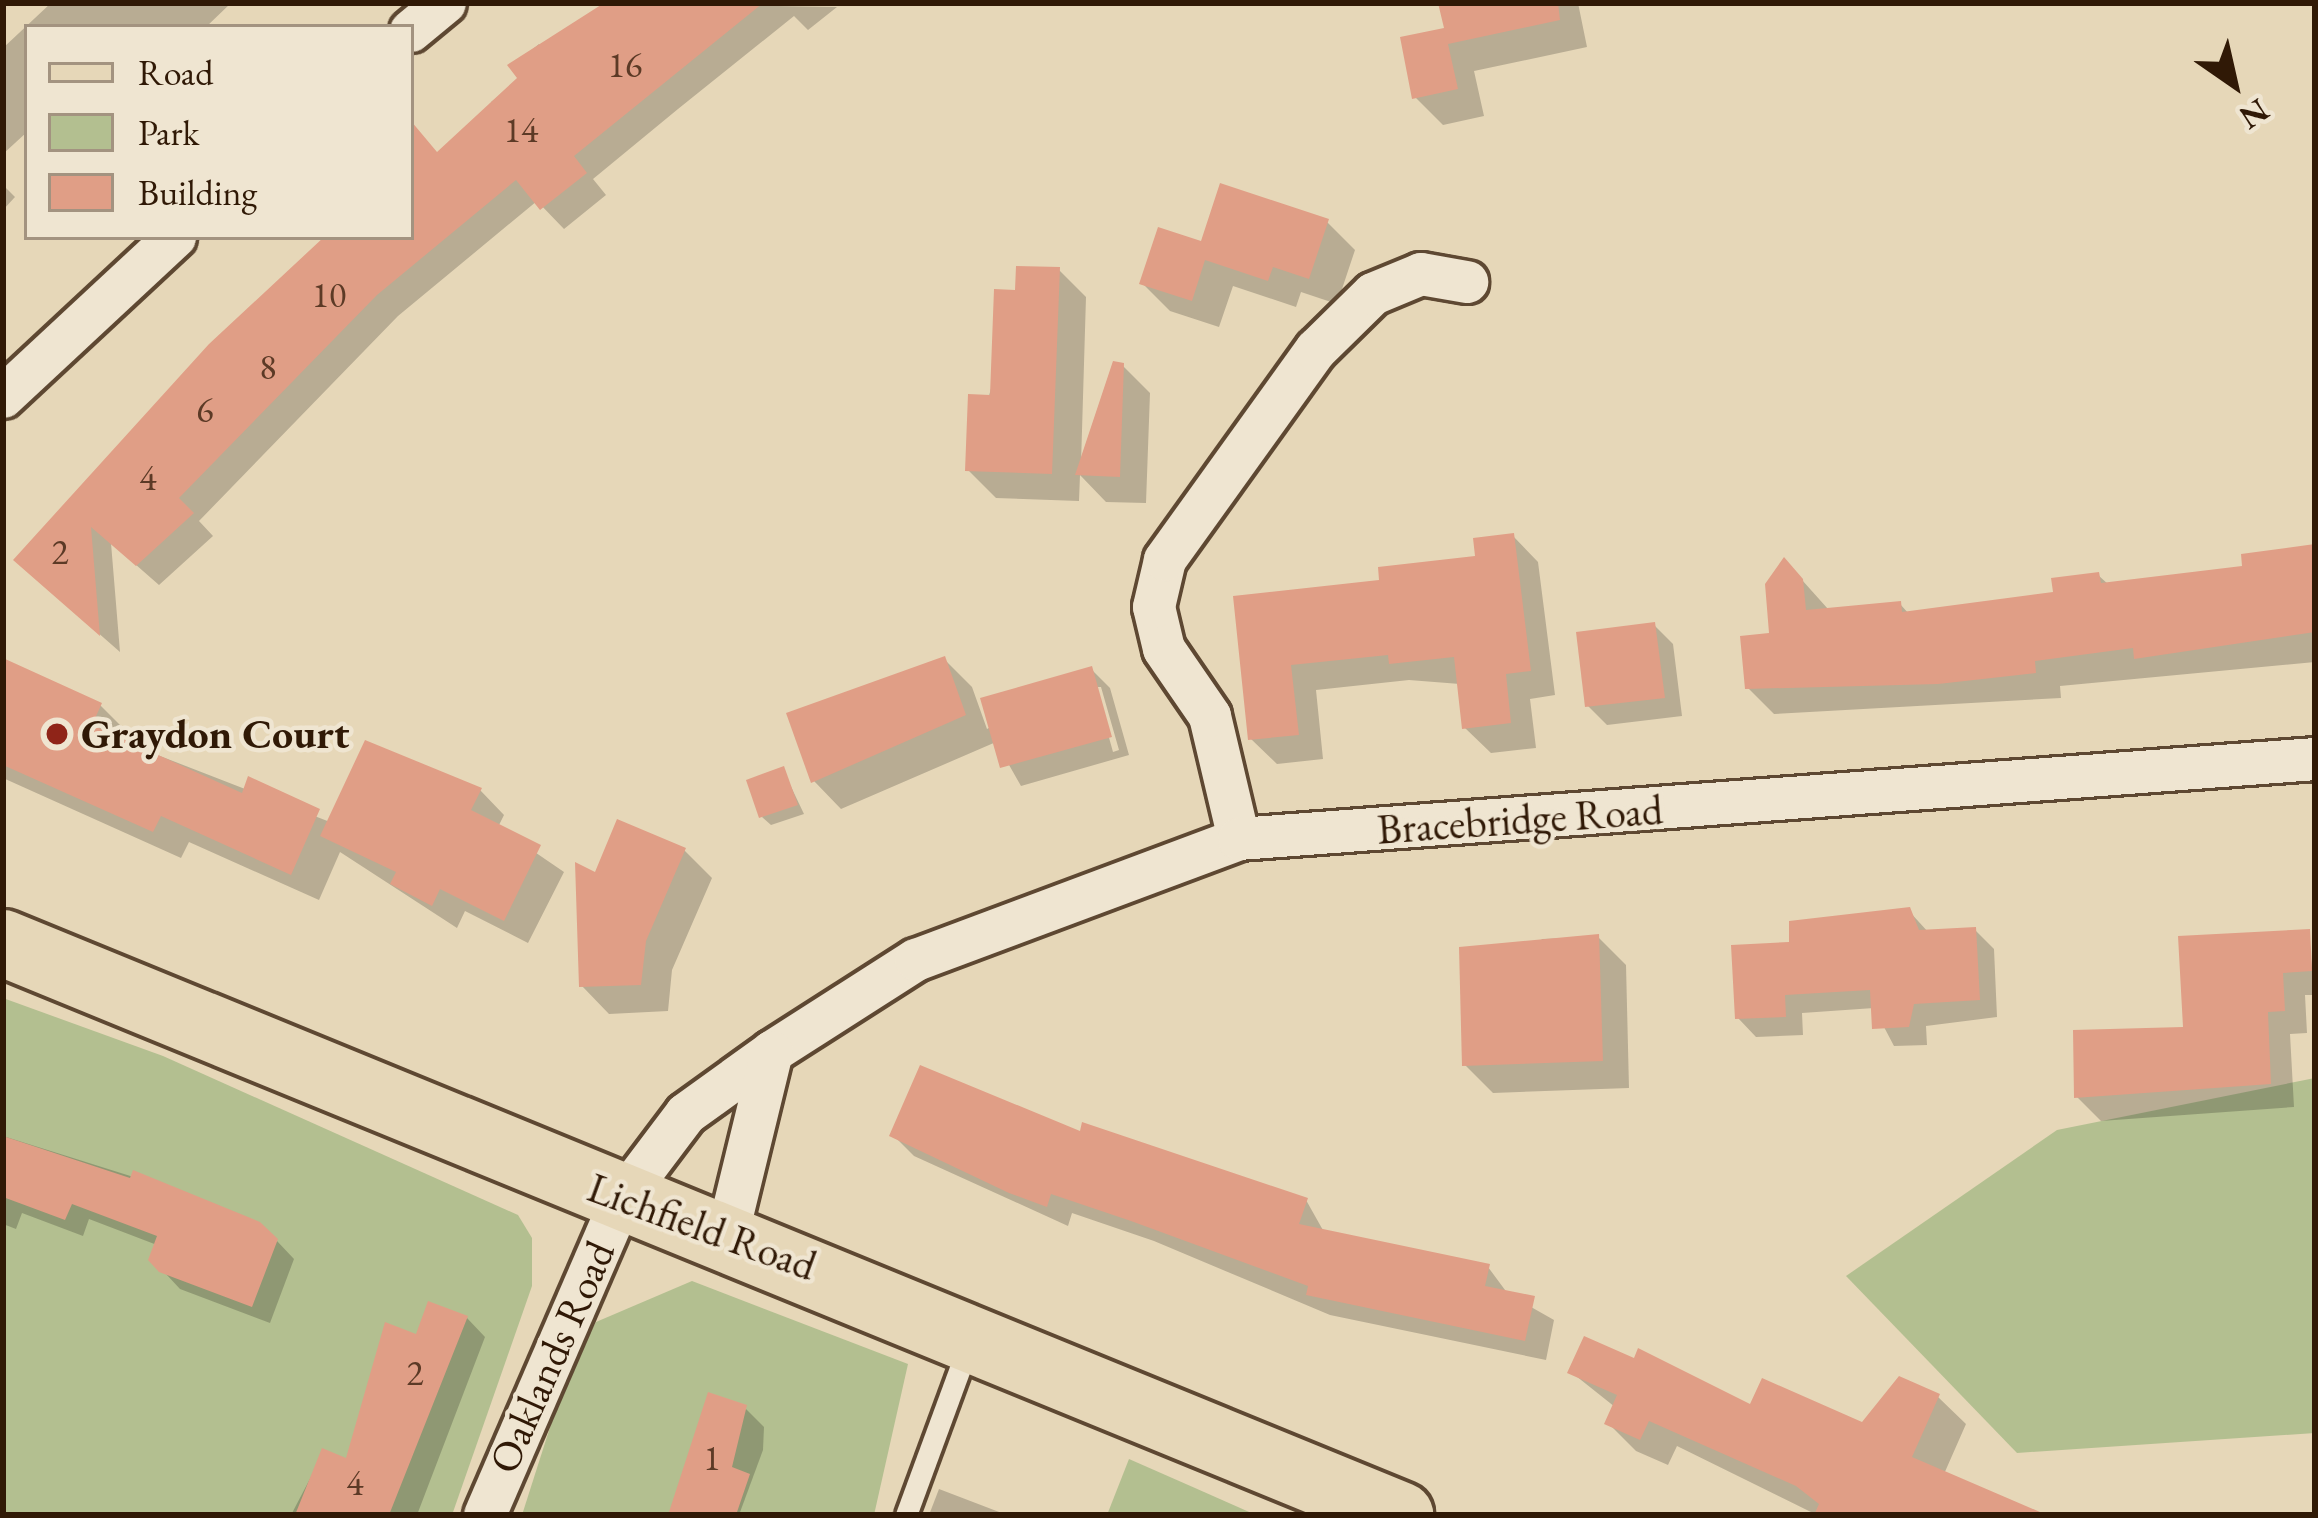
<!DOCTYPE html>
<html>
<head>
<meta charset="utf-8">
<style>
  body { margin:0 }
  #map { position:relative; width:2318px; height:1518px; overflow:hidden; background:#e6d7b8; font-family:"EB Garamond",serif }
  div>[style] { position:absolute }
  .green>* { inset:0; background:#b3bf90 }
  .shadow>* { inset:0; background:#0003 }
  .building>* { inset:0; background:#e09e86 }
  .roads { filter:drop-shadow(3px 0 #5e4832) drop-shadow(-3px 0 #5e4832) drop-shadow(0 3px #5e4832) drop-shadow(0 -3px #5e4832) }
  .lane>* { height:21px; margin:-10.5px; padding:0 10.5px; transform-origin:10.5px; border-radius:10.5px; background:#efe5d1 }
  .street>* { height:42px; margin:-21px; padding:0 21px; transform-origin:21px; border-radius:21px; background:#efe5d1 }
  .primary>* { height:66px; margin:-33px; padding:0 33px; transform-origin:33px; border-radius:33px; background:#e6d7b8 }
  .dots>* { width:33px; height:33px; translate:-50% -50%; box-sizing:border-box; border:6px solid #efe5d1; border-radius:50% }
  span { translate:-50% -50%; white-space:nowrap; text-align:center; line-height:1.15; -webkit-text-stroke:9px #efe5d1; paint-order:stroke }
  .number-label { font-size:36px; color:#5c3a26 }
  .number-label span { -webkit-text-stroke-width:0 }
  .poi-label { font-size:42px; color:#301906; font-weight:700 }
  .left { translate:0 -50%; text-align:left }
  .street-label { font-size:42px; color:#301906 }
  .frame { position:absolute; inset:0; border:6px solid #301906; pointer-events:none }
  .legend { position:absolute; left:24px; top:24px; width:390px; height:216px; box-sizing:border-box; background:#efe5d1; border:3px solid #a39380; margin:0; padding:15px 21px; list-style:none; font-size:36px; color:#301906 }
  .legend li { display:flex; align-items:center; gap:24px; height:60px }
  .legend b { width:60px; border:3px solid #a39380 }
  .north { position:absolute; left:2174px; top:24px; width:120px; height:120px; -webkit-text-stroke:9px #efe5d1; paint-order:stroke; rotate:146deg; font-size:33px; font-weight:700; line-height:48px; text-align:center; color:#301906 }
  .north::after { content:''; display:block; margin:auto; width:42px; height:54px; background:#301906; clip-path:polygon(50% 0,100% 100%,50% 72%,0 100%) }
</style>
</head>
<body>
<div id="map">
  <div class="green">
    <i style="clip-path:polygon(3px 998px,163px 1056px,518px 1215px,532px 1238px,532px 1286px,452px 1515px,3px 1515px)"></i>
    <i style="clip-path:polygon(2315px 1078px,2315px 1433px,2017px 1453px,1846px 1276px,2057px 1130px)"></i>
    <i style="clip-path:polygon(692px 1281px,908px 1364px,874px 1515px,522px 1515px,567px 1374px,596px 1322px)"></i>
    <i style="clip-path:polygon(1129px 1459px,1195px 1488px,1256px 1515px,1107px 1515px)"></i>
  </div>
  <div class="shadow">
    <i style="clip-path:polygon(51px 3px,231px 3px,206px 27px,27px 27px,27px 132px,3px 154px,3px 48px)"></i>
    <i style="clip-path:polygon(613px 3px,837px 7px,808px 30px,794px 16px,678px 109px,593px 179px,606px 195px,564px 229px,537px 201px,398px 316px,199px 521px,213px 536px,159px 585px,111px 543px,120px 652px,39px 581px,337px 237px,411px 237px,411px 160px,438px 156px,496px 109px,491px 102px,521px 79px,512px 66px,539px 44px,547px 53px)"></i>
    <i style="clip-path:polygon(1441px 3px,1578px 3px,1587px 47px,1474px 71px,1484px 116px,1443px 125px,1415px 97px,1447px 30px)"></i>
    <i style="clip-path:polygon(3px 185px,15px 197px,3px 210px)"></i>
    <i style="clip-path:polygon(1327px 222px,1355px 250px,1337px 304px,1301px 292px,1296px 307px,1233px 286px,1219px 327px,1170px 311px,1142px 283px,1202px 245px)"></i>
    <i style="clip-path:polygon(1059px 270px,1086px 297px,1081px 464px,1122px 365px,1150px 393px,1146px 503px,1106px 502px,1080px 475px,1079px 501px,996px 498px,968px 470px,1018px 293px)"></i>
    <i style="clip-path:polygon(1513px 536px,1538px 562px,1555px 695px,1530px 699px,1536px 748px,1491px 753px,1465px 728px,1460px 684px,1409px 680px,1316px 690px,1323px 759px,1277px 764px,1251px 739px,1237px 598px,1383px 582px,1479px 559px)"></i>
    <i style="clip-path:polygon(2315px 547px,2315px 662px,2060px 686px,2061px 698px,1774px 714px,1748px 688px,1772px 636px,1785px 561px,1828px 609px,1900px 604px,1909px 614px,2056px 595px,2098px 575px,2109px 585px,2246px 569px)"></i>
    <i style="clip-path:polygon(1654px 625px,1673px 644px,1682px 716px,1607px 725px,1588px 706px)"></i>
    <i style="clip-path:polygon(evenodd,944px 659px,972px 687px,987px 729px,1091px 669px,1110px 688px,1129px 755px,1021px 786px,996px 742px,841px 809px,814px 781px,944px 659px,1095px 687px,1101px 687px,1119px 750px,1113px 752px,1095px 687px)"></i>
    <i style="clip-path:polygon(3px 661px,100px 705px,128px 733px,124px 742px,330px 822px,480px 790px,504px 815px,498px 827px,564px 872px,528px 943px,465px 911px,457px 928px,340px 852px,319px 900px,189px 842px,181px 858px,3px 778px)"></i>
    <i style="clip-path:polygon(783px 770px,804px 814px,771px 825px,762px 817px)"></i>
    <i style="clip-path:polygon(684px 850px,712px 878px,672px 970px,668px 1011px,609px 1014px,582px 986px)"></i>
    <i style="clip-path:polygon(1908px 910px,1929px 933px,1975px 930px,1994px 949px,1997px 1017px,1926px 1026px,1927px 1045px,1894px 1046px,1874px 1008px,1802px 1013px,1803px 1035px,1756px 1037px,1738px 1018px,1793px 945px)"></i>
    <i style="clip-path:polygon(2308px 932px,2315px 995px,2305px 995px,2307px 1033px,2290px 1034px,2294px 1107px,2101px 1121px,2077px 1097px,2186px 1030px)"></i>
    <i style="clip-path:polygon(1598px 937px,1626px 965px,1629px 1088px,1493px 1093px,1465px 1065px,1542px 939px)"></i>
    <i style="clip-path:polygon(893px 1135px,1082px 1135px,1306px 1200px,1324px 1232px,1488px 1267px,1508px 1294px,1554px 1320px,1546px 1360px,1330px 1315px,1154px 1241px,1072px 1213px,1068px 1226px,914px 1156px)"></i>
    <i style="clip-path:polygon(3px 1136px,175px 1190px,277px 1241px,294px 1259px,270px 1323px,180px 1289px,152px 1259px,157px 1245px,89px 1219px,83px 1236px,22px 1213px,16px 1229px,3px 1224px)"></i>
    <i style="clip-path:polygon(467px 1318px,485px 1337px,417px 1515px,291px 1515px,324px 1452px,348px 1462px,418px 1338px)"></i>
    <i style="clip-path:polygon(1571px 1372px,1863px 1426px,1938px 1397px,1966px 1424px,1944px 1474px,2021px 1515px,1817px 1515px,1677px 1446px,1668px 1465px,1636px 1451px,1608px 1423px,1615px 1407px)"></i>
    <i style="clip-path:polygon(745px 1408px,764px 1427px,763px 1450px,739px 1515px,671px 1515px)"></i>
    <i style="clip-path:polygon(939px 1489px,1007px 1515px,929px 1515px)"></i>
  </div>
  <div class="building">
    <i style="clip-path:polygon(604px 3px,763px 3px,574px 156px,587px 173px,540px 210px,516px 180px,377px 295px,179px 498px,194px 513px,136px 566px,91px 527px,100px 636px,13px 560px,209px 344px,324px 237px,411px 237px,411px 121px,437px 152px,517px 78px,507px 65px)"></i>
    <i style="clip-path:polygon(1438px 3px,1558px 3px,1560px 20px,1448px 44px,1458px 89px,1412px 99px,1400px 37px,1444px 28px)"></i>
    <i style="clip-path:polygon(1220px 183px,1329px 219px,1309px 279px,1273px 267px,1268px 281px,1205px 260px,1192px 301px,1139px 284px,1158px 227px,1201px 241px)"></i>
    <i style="clip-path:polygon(1016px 266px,1060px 267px,1052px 474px,965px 471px,968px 394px,990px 395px,994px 289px,1015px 290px)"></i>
    <i style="clip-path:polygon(1113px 361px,1124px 363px,1120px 477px,1075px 475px)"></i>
    <i style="clip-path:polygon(1514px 533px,1531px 671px,1506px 674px,1511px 723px,1462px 729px,1454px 657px,1389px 664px,1388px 655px,1291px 665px,1299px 735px,1248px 740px,1233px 596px,1379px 580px,1378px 567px,1475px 556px,1473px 538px)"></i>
    <i style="clip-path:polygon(2315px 544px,2315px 632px,2134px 659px,2133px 648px,2035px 661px,2036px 673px,1938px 684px,1745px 689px,1740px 636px,1769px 633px,1765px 584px,1784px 557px,1803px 579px,1806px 610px,1901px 601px,1902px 612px,2053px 592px,2051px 578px,2099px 572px,2101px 583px,2242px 566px,2241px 554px)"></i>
    <i style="clip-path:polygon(1655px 622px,1665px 698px,1585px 707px,1576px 632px)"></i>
    <i style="clip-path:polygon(945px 656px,966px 715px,811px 783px,786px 713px)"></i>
    <i style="clip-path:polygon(3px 658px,102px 703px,92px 725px,242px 793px,248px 776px,320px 809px,291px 875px,161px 816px,153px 832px,3px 765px)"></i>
    <i style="clip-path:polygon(1092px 666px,1112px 737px,1000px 768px,980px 698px)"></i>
    <i style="clip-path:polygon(365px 740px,482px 788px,471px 810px,541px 845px,504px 921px,440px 889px,432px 906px,390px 884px,396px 872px,320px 836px)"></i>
    <i style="clip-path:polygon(784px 766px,798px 805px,759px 818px,746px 780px)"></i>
    <i style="clip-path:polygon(617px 819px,686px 848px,646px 941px,641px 985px,579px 987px,575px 862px,595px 872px)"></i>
    <i style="clip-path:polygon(1910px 907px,1919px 930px,1976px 927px,1980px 1000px,1914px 1004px,1909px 1027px,1872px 1029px,1870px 990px,1785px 995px,1786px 1017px,1735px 1019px,1731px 945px,1789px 942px,1789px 921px)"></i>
    <i style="clip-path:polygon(2310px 929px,2312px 971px,2283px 973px,2285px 1011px,2268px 1012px,2271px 1084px,2074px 1098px,2073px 1030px,2183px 1027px,2178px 936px)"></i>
    <i style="clip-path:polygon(1599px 934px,1603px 1061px,1462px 1066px,1459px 947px)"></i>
    <i style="clip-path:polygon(920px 1065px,1080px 1131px,1082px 1122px,1308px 1198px,1299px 1224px,1490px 1264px,1485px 1286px,1535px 1296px,1525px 1341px,1306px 1295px,1308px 1286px,1131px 1221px,1051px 1194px,1047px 1207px,1009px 1193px,889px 1136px)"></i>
    <i style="clip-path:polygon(3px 1136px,130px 1178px,133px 1170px,260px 1222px,278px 1239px,252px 1307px,159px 1272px,148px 1260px,157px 1236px,72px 1204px,65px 1220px,3px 1197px)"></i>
    <i style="clip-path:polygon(428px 1301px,468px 1316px,389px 1515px,295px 1515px,322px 1448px,346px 1458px,385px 1322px,416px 1334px)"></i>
    <i style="clip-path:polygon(1584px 1336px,1634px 1358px,1638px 1348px,1750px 1404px,1762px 1378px,1862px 1422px,1899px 1376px,1940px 1394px,1912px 1457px,2047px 1515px,1814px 1515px,1819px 1504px,1796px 1486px,1649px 1421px,1640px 1440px,1604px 1424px,1617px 1395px,1567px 1373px)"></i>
    <i style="clip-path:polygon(708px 1392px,747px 1405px,732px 1467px,750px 1474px,736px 1515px,668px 1515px)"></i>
  </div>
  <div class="roads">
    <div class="lane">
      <i style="left:906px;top:1515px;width:182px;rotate:-69.8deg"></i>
    </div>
    <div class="street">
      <i style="left:411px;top:31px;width:44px;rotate:-39.5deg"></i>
      <i style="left:3px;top:397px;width:235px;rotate:-42.9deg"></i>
      <i style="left:1239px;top:839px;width:126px;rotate:-103.3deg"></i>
      <i style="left:1210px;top:716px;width:81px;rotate:-124.5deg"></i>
      <i style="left:1164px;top:649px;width:43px;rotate:-103.4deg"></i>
      <i style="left:1154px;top:607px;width:48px;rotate:-76.8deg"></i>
      <i style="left:1165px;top:560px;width:259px;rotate:-54.3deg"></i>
      <i style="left:1316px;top:350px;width:80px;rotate:-44.5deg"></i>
      <i style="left:1373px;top:294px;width:52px;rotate:-22.6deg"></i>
      <i style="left:1421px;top:274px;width:47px;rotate:9.9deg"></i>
      <i style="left:772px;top:1052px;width:171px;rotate:-32.6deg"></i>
      <i style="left:916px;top:960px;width:345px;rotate:-20.5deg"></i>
      <i style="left:1239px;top:839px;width:1079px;rotate:-4.25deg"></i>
      <i style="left:485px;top:1515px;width:344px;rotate:-66.6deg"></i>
      <i style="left:622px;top:1199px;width:106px;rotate:-53deg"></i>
      <i style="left:686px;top:1114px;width:106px;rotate:-35.8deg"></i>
      <i style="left:772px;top:1052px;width:186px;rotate:103.7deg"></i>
    </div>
    <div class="primary">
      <i style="left:3px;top:943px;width:1510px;rotate:22.27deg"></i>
    </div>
  </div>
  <div class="dots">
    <i style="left:57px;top:734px;background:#8f2418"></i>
  </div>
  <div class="number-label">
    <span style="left:625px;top:65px">16</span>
    <span style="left:521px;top:130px">14</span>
    <span style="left:329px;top:295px">10</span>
    <span style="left:268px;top:367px">8</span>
    <span style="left:205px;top:410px">6</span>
    <span style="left:148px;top:478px">4</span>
    <span style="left:60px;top:552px">2</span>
    <span style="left:415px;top:1373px">2</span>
    <span style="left:712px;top:1458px">1</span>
    <span style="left:355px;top:1483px">4</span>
  </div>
  <div class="poi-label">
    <span class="left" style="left:81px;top:734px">Graydon Court</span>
  </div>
  <div class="street-label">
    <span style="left:1520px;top:820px;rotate:-4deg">Bracebridge Road</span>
    <span style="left:702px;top:1227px;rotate:20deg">Lichfield Road</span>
    <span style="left:552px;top:1357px;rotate:-66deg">Oaklands Road</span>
  </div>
  <div class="frame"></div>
  <ul class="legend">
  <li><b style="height:15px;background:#e6d7b8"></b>Road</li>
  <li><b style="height:33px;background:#b3bf90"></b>Park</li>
  <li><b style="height:33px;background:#e09e86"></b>Building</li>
  </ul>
  <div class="north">N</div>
</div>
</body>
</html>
